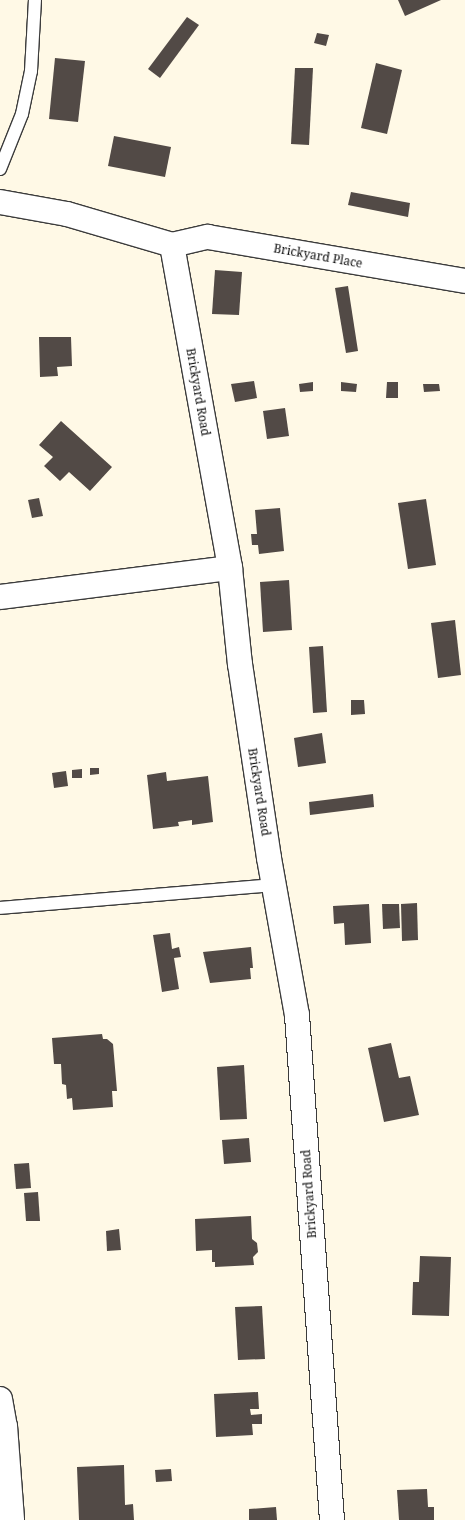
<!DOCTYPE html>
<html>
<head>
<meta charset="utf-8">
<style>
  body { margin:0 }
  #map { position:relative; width:465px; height:1520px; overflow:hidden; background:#fff9e6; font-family:"Noto Serif",serif }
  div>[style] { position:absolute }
  .building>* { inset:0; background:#524a46 }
  .roads { filter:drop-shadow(1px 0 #3c3c3c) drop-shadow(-1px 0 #3c3c3c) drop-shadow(0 1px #3c3c3c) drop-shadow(0 -1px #3c3c3c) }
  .lane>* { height:12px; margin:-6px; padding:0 6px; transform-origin:6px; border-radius:6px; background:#fff }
  .street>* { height:24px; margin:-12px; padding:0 12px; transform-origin:12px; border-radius:12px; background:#fff }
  span { translate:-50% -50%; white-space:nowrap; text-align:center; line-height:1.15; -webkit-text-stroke:5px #fff; paint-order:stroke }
  .street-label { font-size:12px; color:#090909 }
</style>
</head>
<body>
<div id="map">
  <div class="building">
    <i style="clip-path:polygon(398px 0,441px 0,405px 16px)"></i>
    <i style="clip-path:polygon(187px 17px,199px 25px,160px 78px,148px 69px)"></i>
    <i style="clip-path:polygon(317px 33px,329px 35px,326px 46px,314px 43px)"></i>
    <i style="clip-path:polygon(55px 58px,85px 61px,78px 122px,49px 119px)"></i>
    <i style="clip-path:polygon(376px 63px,402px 70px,387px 134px,361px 128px)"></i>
    <i style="clip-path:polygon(295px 68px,313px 68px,309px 145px,291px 144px)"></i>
    <i style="clip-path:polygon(114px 136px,171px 147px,165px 177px,108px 166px)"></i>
    <i style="clip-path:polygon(351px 192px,410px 203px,408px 217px,348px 205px)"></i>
    <i style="clip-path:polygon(215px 270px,242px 272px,239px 315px,212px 314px)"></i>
    <i style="clip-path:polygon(348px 286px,358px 351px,346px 353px,335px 288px)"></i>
    <i style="clip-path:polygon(39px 337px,71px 337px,72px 366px,57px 367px,58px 376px,40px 377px)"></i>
    <i style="clip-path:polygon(254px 381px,257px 398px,235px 402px,231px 384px)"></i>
    <i style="clip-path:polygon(313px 382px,313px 391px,300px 392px,299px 384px)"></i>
    <i style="clip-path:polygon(341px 382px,357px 384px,356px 392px,341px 391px)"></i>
    <i style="clip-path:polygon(387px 382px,398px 382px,398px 398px,386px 398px)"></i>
    <i style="clip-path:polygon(423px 384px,439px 384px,440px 391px,424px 392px)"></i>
    <i style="clip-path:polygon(285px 408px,289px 436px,267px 439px,263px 411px)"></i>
    <i style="clip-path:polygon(61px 421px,112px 467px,90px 491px,69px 472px,60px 481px,44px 466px,53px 457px,39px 445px)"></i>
    <i style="clip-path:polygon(39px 498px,43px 516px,32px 518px,28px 500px)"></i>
    <i style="clip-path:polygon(426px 499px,436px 565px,408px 569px,398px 503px)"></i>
    <i style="clip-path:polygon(280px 508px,284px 551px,259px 554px,258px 545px,252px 545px,251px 534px,257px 534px,255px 510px)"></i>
    <i style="clip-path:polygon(289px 580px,292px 630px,263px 632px,260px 582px)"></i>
    <i style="clip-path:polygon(455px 620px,461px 675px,438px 678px,431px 623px)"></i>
    <i style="clip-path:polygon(323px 646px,327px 712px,313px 713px,309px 647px)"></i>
    <i style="clip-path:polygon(351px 700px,364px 700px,365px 714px,351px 715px)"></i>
    <i style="clip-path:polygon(322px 733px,326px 763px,298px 767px,294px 738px)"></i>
    <i style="clip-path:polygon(90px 768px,99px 768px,99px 774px,90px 775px)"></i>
    <i style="clip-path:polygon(82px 769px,82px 778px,72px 778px,72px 770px)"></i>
    <i style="clip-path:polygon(66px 771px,68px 786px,54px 788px,52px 773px)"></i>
    <i style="clip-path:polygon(166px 772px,167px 781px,208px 776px,213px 822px,192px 825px,192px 820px,178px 822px,179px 826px,153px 829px,147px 775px)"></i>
    <i style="clip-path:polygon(373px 794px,374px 807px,310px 815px,309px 802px)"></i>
    <i style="clip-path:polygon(417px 903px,418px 940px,402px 941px,401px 904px)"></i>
    <i style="clip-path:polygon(369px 904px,371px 943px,345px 945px,344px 923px,334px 924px,333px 906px)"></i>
    <i style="clip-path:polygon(382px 904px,399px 904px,400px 928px,383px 929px)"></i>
    <i style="clip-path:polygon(170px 933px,172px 949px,179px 947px,181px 957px,174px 958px,179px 989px,162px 992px,153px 935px)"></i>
    <i style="clip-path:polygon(251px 947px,253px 968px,250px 968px,251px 979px,210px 983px,203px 952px)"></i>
    <i style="clip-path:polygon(102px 1034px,103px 1039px,107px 1039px,113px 1044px,117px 1091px,112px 1091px,113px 1107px,73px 1110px,72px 1098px,67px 1099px,66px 1085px,62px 1084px,61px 1064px,54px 1064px,52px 1038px)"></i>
    <i style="clip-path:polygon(391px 1043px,399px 1078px,410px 1076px,419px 1115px,384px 1122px,368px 1048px)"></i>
    <i style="clip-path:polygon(244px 1065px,247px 1119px,220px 1120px,217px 1067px)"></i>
    <i style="clip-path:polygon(249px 1138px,251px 1162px,224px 1164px,222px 1140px)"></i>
    <i style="clip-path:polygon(29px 1163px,31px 1188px,16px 1189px,14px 1164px)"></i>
    <i style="clip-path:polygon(38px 1192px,40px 1221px,26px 1221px,24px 1193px)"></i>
    <i style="clip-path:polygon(251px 1216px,252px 1239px,257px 1243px,258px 1252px,253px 1257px,254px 1265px,215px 1267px,215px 1262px,212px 1262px,212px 1250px,196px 1251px,195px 1219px)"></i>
    <i style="clip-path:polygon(119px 1229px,121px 1250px,107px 1251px,106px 1231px)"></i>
    <i style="clip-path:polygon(420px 1256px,451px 1257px,449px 1316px,412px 1315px,413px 1282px,419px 1282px)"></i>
    <i style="clip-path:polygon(262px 1306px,265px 1359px,238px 1360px,235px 1307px)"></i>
    <i style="clip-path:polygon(258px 1392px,259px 1409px,250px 1409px,251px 1415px,262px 1414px,262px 1424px,252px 1424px,253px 1435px,216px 1437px,214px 1394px)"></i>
    <i style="clip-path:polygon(124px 1465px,125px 1505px,133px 1504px,134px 1520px,79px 1520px,77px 1467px)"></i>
    <i style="clip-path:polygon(171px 1469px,172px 1481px,156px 1482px,155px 1470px)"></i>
    <i style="clip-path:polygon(427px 1489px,428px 1507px,434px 1507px,434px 1520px,399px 1520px,397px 1490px)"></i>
    <i style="clip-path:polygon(276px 1507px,277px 1520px,249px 1520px,249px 1509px)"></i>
  </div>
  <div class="roads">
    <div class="lane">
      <i style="left:0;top:169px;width:59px;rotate:-68.2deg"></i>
      <i style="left:22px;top:114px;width:44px;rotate:-78.2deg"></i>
      <i style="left:31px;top:71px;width:71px;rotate:-86.8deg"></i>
      <i style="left:0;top:908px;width:275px;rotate:-4.8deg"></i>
    </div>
    <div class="street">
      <i style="left:0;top:202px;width:68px;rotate:10.2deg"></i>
      <i style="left:67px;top:214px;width:109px;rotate:16.4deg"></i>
      <i style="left:172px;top:245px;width:37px;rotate:-13deg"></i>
      <i style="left:208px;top:237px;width:261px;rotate:9.7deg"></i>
      <i style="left:172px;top:245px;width:328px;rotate:79.8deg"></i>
      <i style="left:230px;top:568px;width:97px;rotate:84.1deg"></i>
      <i style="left:240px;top:664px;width:196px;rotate:81.5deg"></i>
      <i style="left:269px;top:858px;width:159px;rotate:79.9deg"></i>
      <i style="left:297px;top:1015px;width:506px;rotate:86.04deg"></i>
      <i style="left:0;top:597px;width:232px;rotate:-7.2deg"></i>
      <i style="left:0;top:1399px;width:27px;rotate:80deg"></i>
      <i style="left:5px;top:1426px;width:94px;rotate:85.7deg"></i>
    </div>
  </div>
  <div class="street-label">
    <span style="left:318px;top:256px;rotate:10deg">Brickyard Place</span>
    <span style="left:198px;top:392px;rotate:80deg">Brickyard Road</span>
    <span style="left:259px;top:792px;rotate:81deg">Brickyard Road</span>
    <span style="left:309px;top:1194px;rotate:-94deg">Brickyard Road</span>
  </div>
</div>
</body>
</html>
